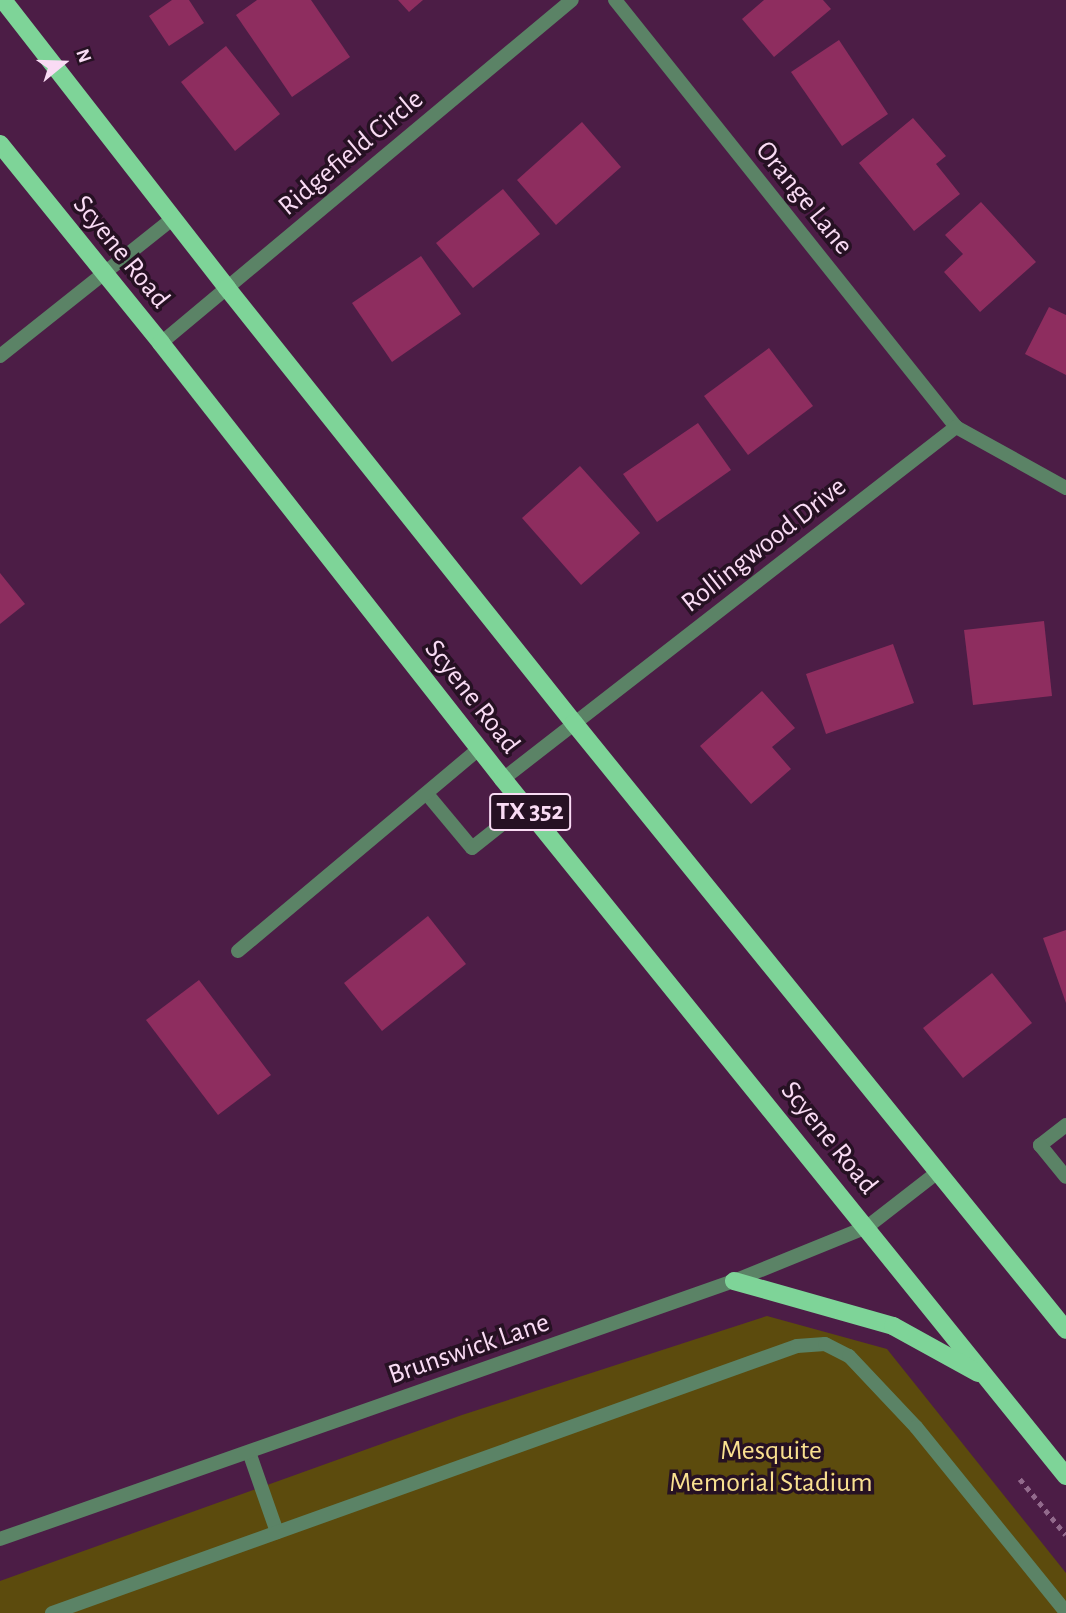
<!DOCTYPE html>
<html>
<head>
<meta charset="utf-8">
<style>
  body { margin:0 }
  #map { position:relative; width:1066px; height:1613px; overflow:hidden; background:#4c1d46; font-family:"Alegreya Sans",sans-serif }
  div>[style] { position:absolute }
  .green>* { inset:0; background:#5c4b0d }
  .building>* { inset:0; background:#8e2d5f }
  .path>* { height:4.5px; margin-top:-2.25px; transform-origin:0; background:repeating-linear-gradient(90deg,#926a8c 0 5px,transparent 0 10px) }
  .service>* { height:14px; margin:-7px; padding:0 7px; transform-origin:7px; border-radius:7px; background:#5b8366 }
  .minor>* { height:14px; margin:-7px; padding:0 7px; transform-origin:7px; border-radius:7px; background:#5b8366 }
  .primary>* { height:18px; margin:-9px; padding:0 9px; transform-origin:9px; border-radius:9px; background:#7ed498 }
  span { translate:-50% -50%; white-space:nowrap; text-align:center; line-height:1.15; -webkit-text-stroke:7px #261123; paint-order:stroke }
  .shield-label span { padding:2px 5px; background:#261123; border:2px solid; border-radius:5px; -webkit-text-stroke-width:0 }
  .shield-label { font-size:26px; color:#f9dbf4; font-weight:700 }
  .street-label { font-size:28px; color:#f9dbf4 }
  .park-label { font-size:28px; color:#f9e090 }
  .north { position:absolute; left:28px; top:28px; width:70px; height:70px; -webkit-text-stroke:5px #261123; paint-order:stroke; rotate:71deg; font-size:19px; font-weight:700; line-height:28px; text-align:center; color:#f9dbf4 }
  .north::after { content:''; display:block; margin:auto; width:24px; height:32px; background:#f9dbf4; clip-path:polygon(50% 0,100% 100%,50% 72%,0 100%) }
</style>
</head>
<body>
<div id="map">
  <div class="green">
    <i style="clip-path:polygon(767px 1316px,887px 1349px,1066px 1573px,1066px 1613px,0 1613px,0 1581px,462px 1415px)"></i>
  </div>
  <div class="building">
    <i style="clip-path:polygon(172px 0,189px 0,204px 23px,169px 46px,149px 16px)"></i>
    <i style="clip-path:polygon(257px 0,311px 0,350px 57px,292px 97px,236px 15px)"></i>
    <i style="clip-path:polygon(398px 0,423px 0,409px 12px)"></i>
    <i style="clip-path:polygon(764px 0,823px 0,831px 9px,774px 57px,742px 19px)"></i>
    <i style="clip-path:polygon(839px 40px,888px 114px,842px 146px,791px 72px)"></i>
    <i style="clip-path:polygon(226px 46px,280px 114px,235px 151px,181px 82px)"></i>
    <i style="clip-path:polygon(913px 118px,946px 156px,936px 164px,960px 194px,914px 231px,859px 163px)"></i>
    <i style="clip-path:polygon(582px 122px,621px 167px,556px 225px,517px 180px)"></i>
    <i style="clip-path:polygon(503px 189px,540px 234px,473px 288px,436px 243px)"></i>
    <i style="clip-path:polygon(981px 202px,1036px 262px,980px 312px,944px 272px,963px 254px,945px 235px)"></i>
    <i style="clip-path:polygon(421px 256px,461px 314px,392px 362px,352px 303px)"></i>
    <i style="clip-path:polygon(1049px 307px,1066px 315px,1066px 375px,1025px 354px)"></i>
    <i style="clip-path:polygon(769px 348px,813px 406px,748px 455px,704px 396px)"></i>
    <i style="clip-path:polygon(698px 423px,731px 470px,657px 522px,623px 474px)"></i>
    <i style="clip-path:polygon(580px 466px,640px 533px,581px 585px,522px 518px)"></i>
    <i style="clip-path:polygon(0 573px,25px 604px,0 624px)"></i>
    <i style="clip-path:polygon(1044px 621px,1052px 696px,973px 705px,964px 630px)"></i>
    <i style="clip-path:polygon(893px 644px,914px 703px,826px 734px,806px 674px)"></i>
    <i style="clip-path:polygon(762px 691px,795px 728px,772px 747px,791px 769px,751px 804px,700px 746px)"></i>
    <i style="clip-path:polygon(428px 916px,466px 964px,382px 1031px,344px 983px)"></i>
    <i style="clip-path:polygon(1066px 930px,1066px 1003px,1043px 938px)"></i>
    <i style="clip-path:polygon(992px 973px,1032px 1023px,963px 1078px,923px 1028px)"></i>
    <i style="clip-path:polygon(199px 980px,271px 1075px,218px 1115px,146px 1020px)"></i>
  </div>
  <div class="path">
    <i style="left:1020px;top:1479px;width:72px;rotate:50.6deg"></i>
  </div>
  <div class="service">
    <i style="left:427px;top:794px;width:70px;rotate:50.2deg"></i>
    <i style="left:472px;top:848px;width:68px;rotate:-38.4deg"></i>
    <i style="left:238px;top:951px;width:314px;rotate:-40deg"></i>
    <i style="left:249px;top:1452px;width:85px;rotate:70.7deg"></i>
    <i style="left:52px;top:1613px;width:791px;rotate:-19.72deg"></i>
    <i style="left:797px;top:1346px;width:28px;rotate:-4deg"></i>
    <i style="left:825px;top:1344px;width:27px;rotate:27deg"></i>
    <i style="left:849px;top:1356px;width:98px;rotate:46.7deg"></i>
    <i style="left:916px;top:1427px;width:238px;rotate:51deg"></i>
  </div>
  <div class="minor">
    <i style="left:615px;top:0;width:546px;rotate:51.39deg"></i>
    <i style="left:956px;top:427px;width:126px;rotate:29deg"></i>
    <i style="left:161px;top:343px;width:535px;rotate:-39.85deg"></i>
    <i style="left:0;top:356px;width:220px;rotate:-38.5deg"></i>
    <i style="left:503px;top:779px;width:574px;rotate:-37.85deg"></i>
    <i style="left:1066px;top:1125px;width:33px;rotate:142deg"></i>
    <i style="left:1040px;top:1145px;width:41px;rotate:50.9deg"></i>
    <i style="left:0;top:1539px;width:778px;rotate:-19.37deg"></i>
    <i style="left:734px;top:1281px;width:144px;rotate:-22.1deg"></i>
    <i style="left:867px;top:1227px;width:90px;rotate:-37.8deg"></i>
  </div>
  <div class="primary">
    <i style="left:3px;top:0;width:365px;rotate:52.1deg"></i>
    <i style="left:227px;top:288px;width:556px;rotate:51.42deg"></i>
    <i style="left:574px;top:723px;width:781px;rotate:50.97deg"></i>
    <i style="left:0;top:144px;width:256px;rotate:51deg"></i>
    <i style="left:161px;top:343px;width:554px;rotate:51.89deg"></i>
    <i style="left:503px;top:779px;width:896px;rotate:51.07deg"></i>
    <i style="left:734px;top:1281px;width:165px;rotate:15.8deg"></i>
    <i style="left:893px;top:1326px;width:97px;rotate:28.9deg"></i>
  </div>
  <div class="shield-label">
    <span style="left:530px;top:812px">TX 352</span>
  </div>
  <div class="street-label">
    <span style="left:351px;top:153px;rotate:-40deg">Ridgefield Circle</span>
    <span style="left:804px;top:198px;rotate:51deg">Orange Lane</span>
    <span style="left:121px;top:252px;rotate:51deg">Scyene Road</span>
    <span style="left:764px;top:545px;rotate:-38deg">Rollingwood Drive</span>
    <span style="left:472px;top:697px;rotate:52deg">Scyene Road</span>
    <span style="left:829px;top:1138px;rotate:51deg">Scyene Road</span>
    <span style="left:469px;top:1349px;rotate:-19deg">Brunswick Lane</span>
  </div>
  <div class="park-label">
    <span style="left:771px;top:1467px">Mesquite<br>Memorial Stadium</span>
  </div>
  <div class="north">N</div>
</div>
</body>
</html>
